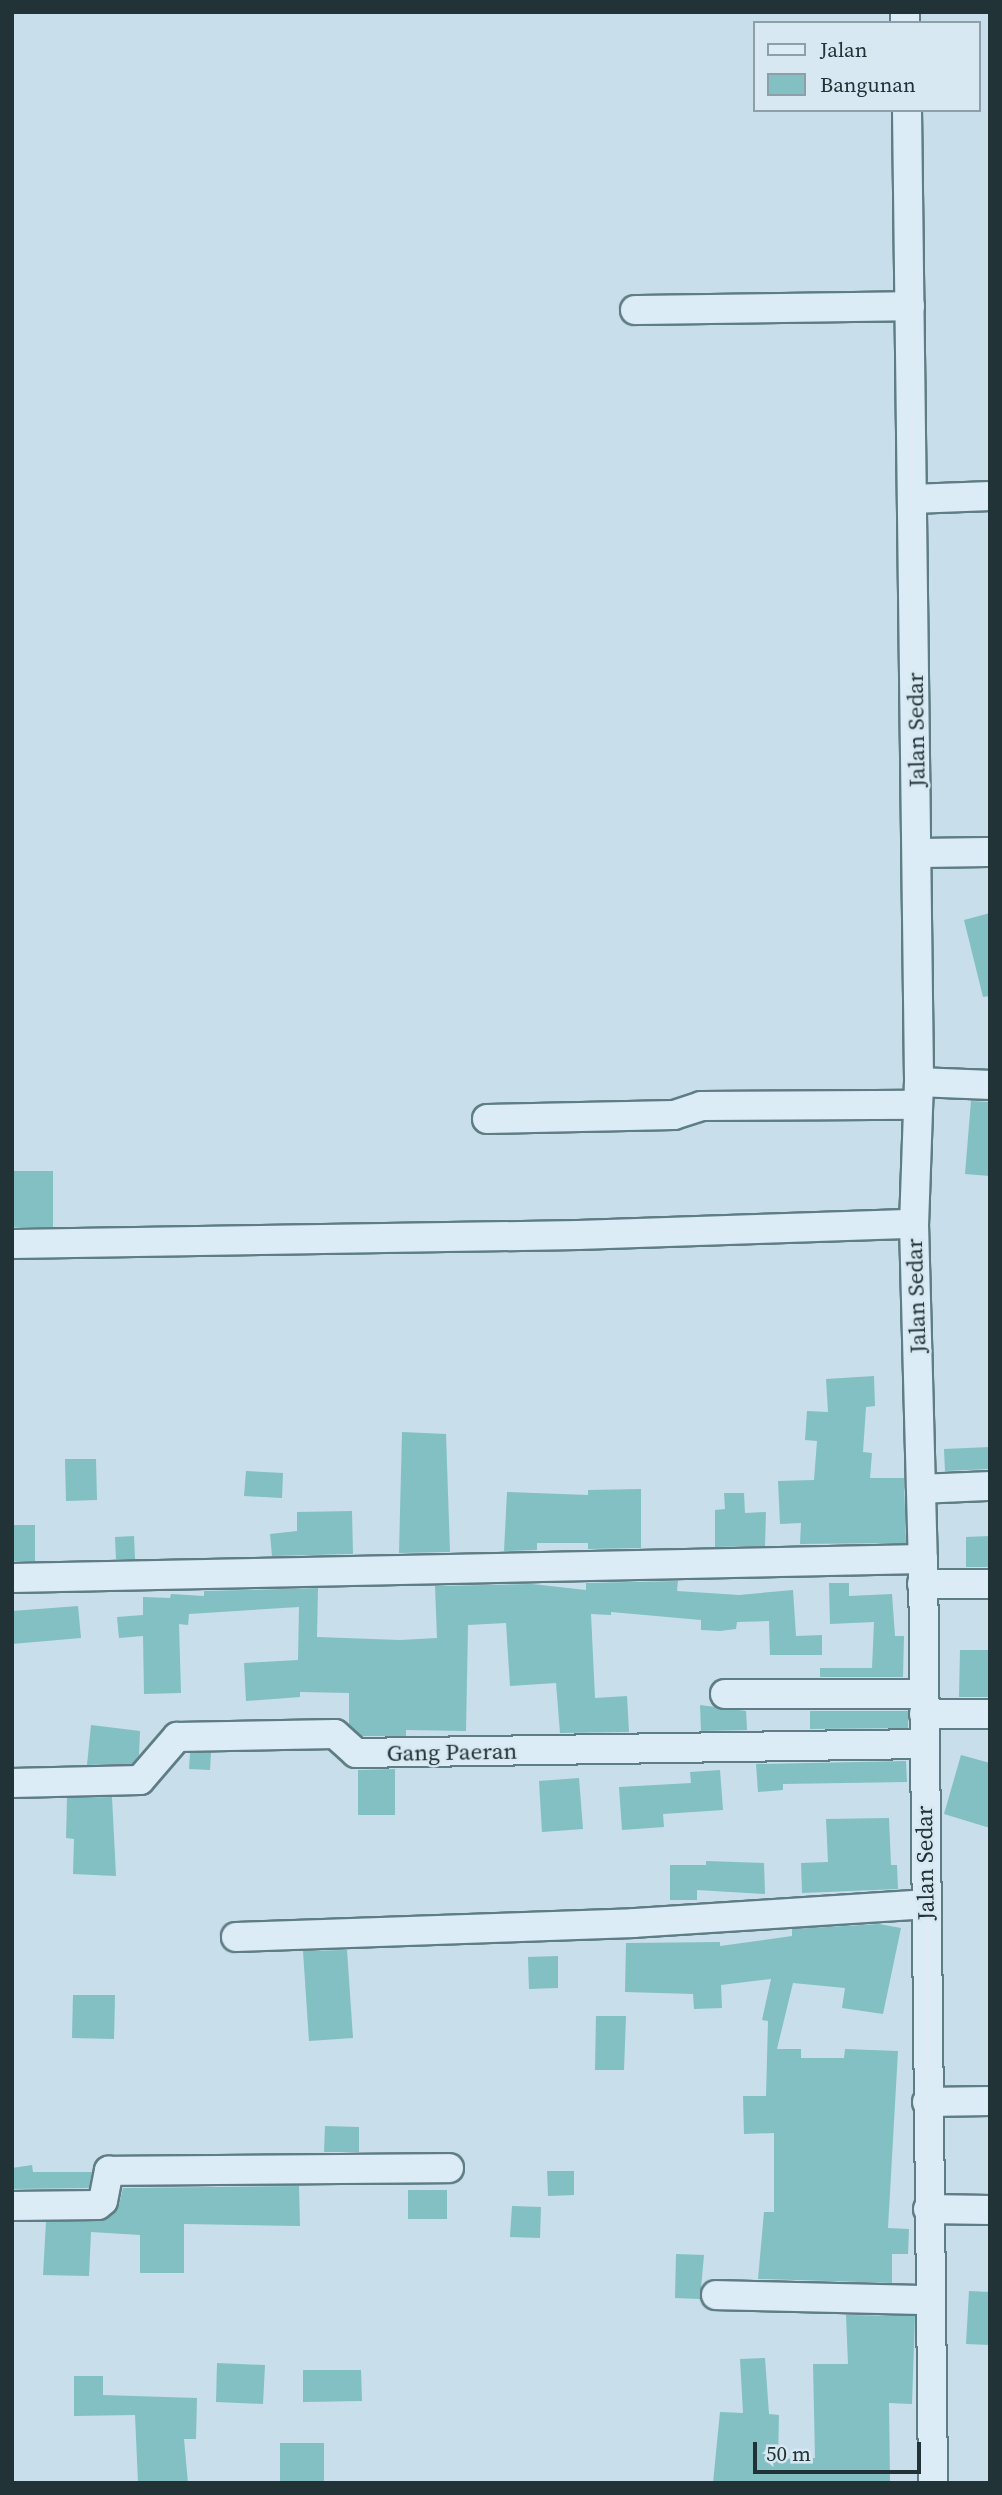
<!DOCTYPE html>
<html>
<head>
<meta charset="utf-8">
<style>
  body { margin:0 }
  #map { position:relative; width:1002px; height:2495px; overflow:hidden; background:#c8deea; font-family:"Source Serif 4",serif }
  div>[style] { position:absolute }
  .building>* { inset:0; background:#82c0c4 }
  .roads { filter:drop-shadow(2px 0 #5f7d84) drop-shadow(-2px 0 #5f7d84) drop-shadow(0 2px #5f7d84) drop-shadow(0 -2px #5f7d84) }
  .minor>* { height:28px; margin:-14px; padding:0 14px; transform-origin:14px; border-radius:14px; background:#dbecf6 }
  span { translate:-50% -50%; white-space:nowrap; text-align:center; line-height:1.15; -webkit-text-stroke:5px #d7e8f2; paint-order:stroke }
  .street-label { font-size:23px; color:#213336 }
  .frame { position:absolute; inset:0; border:14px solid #213336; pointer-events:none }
  .legend { position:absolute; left:753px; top:21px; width:228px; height:91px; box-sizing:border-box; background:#d7e8f2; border:2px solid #8ea0a7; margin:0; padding:9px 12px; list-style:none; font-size:21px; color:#213336 }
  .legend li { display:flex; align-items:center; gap:14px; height:35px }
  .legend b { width:35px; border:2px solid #8ea0a7 }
  .scale { position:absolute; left:753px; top:2442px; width:168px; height:32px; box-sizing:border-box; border:4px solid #213336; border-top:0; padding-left:9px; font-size:21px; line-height:24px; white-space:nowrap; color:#213336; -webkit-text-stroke:5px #d7e8f2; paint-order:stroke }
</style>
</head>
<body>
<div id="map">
  <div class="building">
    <i style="clip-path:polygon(990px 913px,990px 996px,983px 997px,964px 920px)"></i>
    <i style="clip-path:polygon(971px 1101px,990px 1102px,990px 1176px,965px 1174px)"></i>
    <i style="clip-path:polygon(12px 1171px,53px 1171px,53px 1227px,12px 1227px)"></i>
    <i style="clip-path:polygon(874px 1376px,875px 1406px,866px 1407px,863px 1452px,872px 1453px,870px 1478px,904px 1478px,906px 1543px,800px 1544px,801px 1523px,780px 1524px,778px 1481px,814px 1480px,817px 1441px,805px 1440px,807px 1411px,828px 1412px,826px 1379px)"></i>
    <i style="clip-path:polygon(402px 1432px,446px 1434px,450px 1552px,399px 1553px)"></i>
    <i style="clip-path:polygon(990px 1447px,990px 1469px,945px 1471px,944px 1449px)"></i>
    <i style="clip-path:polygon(65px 1459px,96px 1459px,97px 1500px,66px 1501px)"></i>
    <i style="clip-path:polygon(246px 1471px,283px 1473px,282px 1498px,244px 1496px)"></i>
    <i style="clip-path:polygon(641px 1489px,641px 1548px,588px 1549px,588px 1543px,537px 1543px,537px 1550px,504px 1551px,507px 1492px,588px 1495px,588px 1490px)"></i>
    <i style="clip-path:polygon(724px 1493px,744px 1493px,745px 1513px,766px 1512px,765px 1546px,715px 1547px,715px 1510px,725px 1509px)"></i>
    <i style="clip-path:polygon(352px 1511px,353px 1554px,272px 1556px,270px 1534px,297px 1531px,297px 1512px)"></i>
    <i style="clip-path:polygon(12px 1525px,35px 1525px,35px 1561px,12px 1561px)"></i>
    <i style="clip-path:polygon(134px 1536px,135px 1559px,116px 1559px,115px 1537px)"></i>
    <i style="clip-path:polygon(990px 1536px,990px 1567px,966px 1567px,966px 1537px)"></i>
    <i style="clip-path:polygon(678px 1581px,677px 1591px,739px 1595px,793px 1590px,796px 1636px,822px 1635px,822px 1655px,770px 1655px,769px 1621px,737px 1622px,736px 1629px,720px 1631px,701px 1630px,701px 1620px,611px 1612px,611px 1615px,591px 1614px,595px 1698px,627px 1696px,629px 1732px,560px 1733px,556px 1683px,510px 1686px,506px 1623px,468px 1625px,466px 1731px,406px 1730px,406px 1736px,362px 1736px,349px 1725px,349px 1693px,300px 1692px,300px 1697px,246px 1701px,244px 1663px,298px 1660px,299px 1607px,189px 1614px,188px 1625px,179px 1624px,181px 1693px,144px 1694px,143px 1636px,119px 1638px,117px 1617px,143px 1615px,143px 1597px,170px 1598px,171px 1594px,204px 1596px,204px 1591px,318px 1588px,317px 1637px,400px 1640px,437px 1638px,435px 1586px,532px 1584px,586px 1590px,586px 1583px)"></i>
    <i style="clip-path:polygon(829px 1583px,849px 1583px,849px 1596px,892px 1594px,895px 1636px,904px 1636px,903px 1677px,820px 1677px,820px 1668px,872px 1668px,874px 1622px,830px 1624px)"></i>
    <i style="clip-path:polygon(78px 1606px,81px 1638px,12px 1644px,12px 1611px)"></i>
    <i style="clip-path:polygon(960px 1650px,990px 1650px,990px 1697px,959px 1697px)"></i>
    <i style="clip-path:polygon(700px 1705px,746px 1711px,747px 1730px,701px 1731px)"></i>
    <i style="clip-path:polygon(810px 1711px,908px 1711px,908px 1728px,810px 1729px)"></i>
    <i style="clip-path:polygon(91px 1725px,140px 1731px,139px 1755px,132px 1764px,87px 1765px)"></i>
    <i style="clip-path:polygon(190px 1753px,211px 1753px,210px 1770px,189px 1769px)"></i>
    <i style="clip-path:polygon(961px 1755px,990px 1763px,990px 1828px,944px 1814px)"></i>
    <i style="clip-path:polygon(906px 1761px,907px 1782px,783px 1784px,783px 1790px,758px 1792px,756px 1764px)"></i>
    <i style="clip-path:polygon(395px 1769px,395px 1815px,358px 1815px,358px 1770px)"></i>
    <i style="clip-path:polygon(720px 1770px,723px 1810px,663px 1814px,664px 1827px,622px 1830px,619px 1787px,691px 1783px,690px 1772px)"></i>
    <i style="clip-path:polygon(579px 1778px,583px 1829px,542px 1832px,539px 1781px)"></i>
    <i style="clip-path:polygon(112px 1797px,116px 1876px,73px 1874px,74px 1839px,66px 1838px,67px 1798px)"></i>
    <i style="clip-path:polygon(889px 1818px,891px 1865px,897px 1865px,898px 1889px,802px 1893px,801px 1863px,828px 1862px,826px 1819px)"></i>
    <i style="clip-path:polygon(706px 1861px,764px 1863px,765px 1894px,697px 1890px,697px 1900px,670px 1900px,670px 1865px,706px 1865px)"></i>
    <i style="clip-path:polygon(879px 1924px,901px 1928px,883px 2014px,842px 2008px,845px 1988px,793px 1983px,777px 2049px,801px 2049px,801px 2058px,844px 2058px,845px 2049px,898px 2051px,888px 2228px,909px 2229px,908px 2254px,892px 2254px,892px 2283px,758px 2279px,764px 2212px,774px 2212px,774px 2133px,744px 2134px,743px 2096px,766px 2096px,768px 2021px,762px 2020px,771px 1979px,721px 1985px,722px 2008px,694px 2009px,693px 1994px,625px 1992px,626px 1943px,720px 1942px,720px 1946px,792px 1936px,792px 1929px)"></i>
    <i style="clip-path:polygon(347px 1950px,353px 2038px,309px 2041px,303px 1951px)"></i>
    <i style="clip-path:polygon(558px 1956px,558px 1988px,529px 1989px,528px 1957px)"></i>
    <i style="clip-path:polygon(73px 1995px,115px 1995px,114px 2039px,72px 2038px)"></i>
    <i style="clip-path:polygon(596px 2016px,626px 2016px,624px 2070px,595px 2070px)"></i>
    <i style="clip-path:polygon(325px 2126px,359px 2127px,359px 2152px,324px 2152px)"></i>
    <i style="clip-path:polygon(32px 2165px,33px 2172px,92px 2172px,89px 2188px,12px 2189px,12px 2168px)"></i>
    <i style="clip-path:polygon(547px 2171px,574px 2171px,574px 2195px,548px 2196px)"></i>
    <i style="clip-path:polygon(299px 2186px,300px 2226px,184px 2224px,184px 2273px,140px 2273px,140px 2235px,91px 2232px,89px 2276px,43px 2275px,46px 2222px,108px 2218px,119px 2205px,123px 2188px)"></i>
    <i style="clip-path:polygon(408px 2190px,447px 2190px,447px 2219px,408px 2219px)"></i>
    <i style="clip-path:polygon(512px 2206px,541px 2207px,540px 2238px,510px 2237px)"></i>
    <i style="clip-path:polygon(676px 2254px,704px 2255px,700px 2299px,675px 2298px)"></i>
    <i style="clip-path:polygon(969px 2291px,990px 2292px,990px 2345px,966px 2344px)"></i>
    <i style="clip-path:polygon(846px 2315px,915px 2316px,912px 2404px,889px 2403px,890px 2481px,713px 2483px,720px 2412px,743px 2413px,740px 2359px,765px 2358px,769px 2414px,779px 2415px,778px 2459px,815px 2458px,813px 2364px,848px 2364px)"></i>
    <i style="clip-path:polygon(217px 2363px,265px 2365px,263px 2404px,216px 2402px)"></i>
    <i style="clip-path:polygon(303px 2370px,361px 2370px,362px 2401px,303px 2402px)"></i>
    <i style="clip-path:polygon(74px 2376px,103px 2376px,103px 2395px,197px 2398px,196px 2439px,184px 2439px,188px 2483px,138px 2483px,135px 2415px,74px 2416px)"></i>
    <i style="clip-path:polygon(280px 2443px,324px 2443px,324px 2483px,280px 2483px)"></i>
  </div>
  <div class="roads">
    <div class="minor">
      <i style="left:905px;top:12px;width:11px;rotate:90deg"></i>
      <i style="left:907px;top:110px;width:972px;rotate:89.29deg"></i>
      <i style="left:919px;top:1082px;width:142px;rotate:92deg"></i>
      <i style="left:914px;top:1224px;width:335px;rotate:88.5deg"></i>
      <i style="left:923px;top:1559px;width:924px;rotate:89.38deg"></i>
      <i style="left:635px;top:310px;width:275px;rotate:-0.8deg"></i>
      <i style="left:913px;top:499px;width:77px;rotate:-2.2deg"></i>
      <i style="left:918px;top:853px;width:72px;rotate:-0.8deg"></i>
      <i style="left:919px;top:1082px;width:71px;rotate:2.4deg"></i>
      <i style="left:487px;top:1119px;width:187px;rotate:-1.2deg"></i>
      <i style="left:674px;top:1115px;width:28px;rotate:-18deg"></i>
      <i style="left:701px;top:1106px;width:216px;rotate:-0.3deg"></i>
      <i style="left:12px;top:1244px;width:566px;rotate:-0.91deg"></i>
      <i style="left:578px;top:1235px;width:336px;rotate:-1.9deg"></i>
      <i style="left:921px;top:1489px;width:69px;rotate:-2.5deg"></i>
      <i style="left:12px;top:1578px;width:911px;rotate:-1.19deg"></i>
      <i style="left:922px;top:1584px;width:68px"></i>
      <i style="left:725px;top:1694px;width:198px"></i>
      <i style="left:924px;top:1714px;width:66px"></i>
      <i style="left:12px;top:1783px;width:128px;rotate:-1.3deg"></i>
      <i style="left:140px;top:1780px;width:57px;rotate:-49.3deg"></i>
      <i style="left:177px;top:1737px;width:158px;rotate:-1.1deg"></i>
      <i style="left:335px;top:1734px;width:28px;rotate:42deg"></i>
      <i style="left:356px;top:1753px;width:568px;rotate:-0.91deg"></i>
      <i style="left:236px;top:1937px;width:398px;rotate:-2deg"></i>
      <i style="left:634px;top:1923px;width:293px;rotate:-3.7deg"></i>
      <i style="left:927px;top:2102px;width:63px;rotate:-0.9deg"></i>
      <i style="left:12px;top:2206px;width:86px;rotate:-0.7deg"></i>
      <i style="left:98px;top:2205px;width:6px;rotate:-39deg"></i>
      <i style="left:103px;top:2201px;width:31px;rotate:-79deg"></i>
      <i style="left:109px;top:2171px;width:340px;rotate:-0.5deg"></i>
      <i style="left:928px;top:2209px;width:62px;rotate:0.9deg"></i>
      <i style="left:716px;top:2295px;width:212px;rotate:1.4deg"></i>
    </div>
  </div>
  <div class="street-label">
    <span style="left:916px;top:730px;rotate:-91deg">Jalan Sedar</span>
    <span style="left:916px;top:1296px;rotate:-92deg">Jalan Sedar</span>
    <span style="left:452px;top:1752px;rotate:-1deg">Gang Paeran</span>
    <span style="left:925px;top:1863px;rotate:-91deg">Jalan Sedar</span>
  </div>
  <div class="frame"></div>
  <ul class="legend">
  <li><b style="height:9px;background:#dbecf6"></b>Jalan</li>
  <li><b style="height:19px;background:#82c0c4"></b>Bangunan</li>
  </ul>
  <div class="scale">50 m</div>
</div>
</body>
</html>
